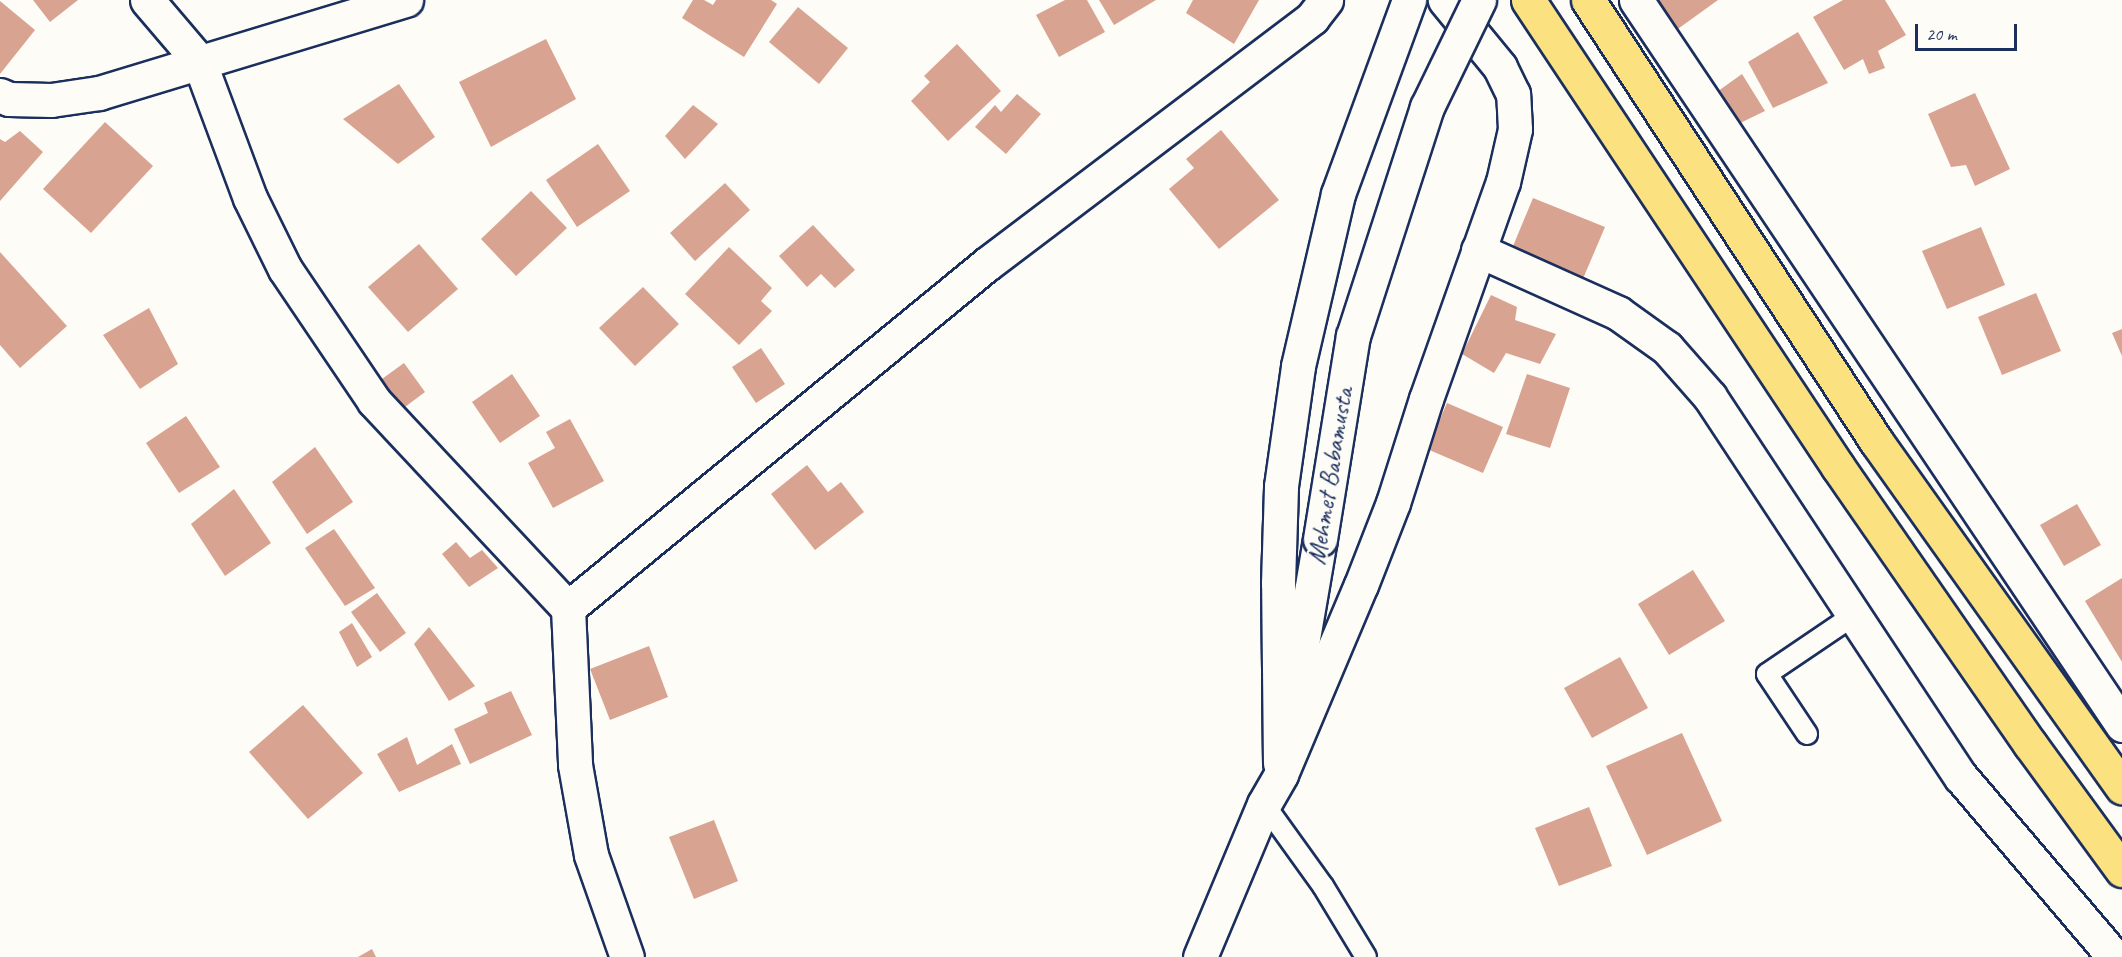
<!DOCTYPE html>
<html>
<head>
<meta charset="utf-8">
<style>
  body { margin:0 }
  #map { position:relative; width:2122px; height:957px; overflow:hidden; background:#fdfcf7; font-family:Caveat,sans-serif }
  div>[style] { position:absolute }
  .building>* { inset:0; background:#d9a391 }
  .roads { filter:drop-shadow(2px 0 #1b2f5e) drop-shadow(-2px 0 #1b2f5e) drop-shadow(0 2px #1b2f5e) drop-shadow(0 -2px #1b2f5e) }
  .lane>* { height:20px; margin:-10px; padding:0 10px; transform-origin:10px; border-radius:10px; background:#fdfcf7 }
  .street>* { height:33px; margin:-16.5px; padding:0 16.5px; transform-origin:16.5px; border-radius:16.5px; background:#fdfcf7 }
  .secondary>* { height:33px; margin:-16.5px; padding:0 16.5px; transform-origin:16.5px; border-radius:16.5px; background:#fdfcf7 }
  .highway>* { height:33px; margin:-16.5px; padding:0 16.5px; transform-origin:16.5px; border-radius:16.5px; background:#fbe180 }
  .bridges { filter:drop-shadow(2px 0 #1b2f5e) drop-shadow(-2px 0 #1b2f5e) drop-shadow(0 2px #1b2f5e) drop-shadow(0 -2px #1b2f5e) }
  .secondary-bridge>* { height:33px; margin:-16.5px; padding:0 16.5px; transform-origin:16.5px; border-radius:16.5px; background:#fdfcf7 }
  span { translate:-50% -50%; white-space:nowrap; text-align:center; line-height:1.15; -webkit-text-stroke:4.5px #fdfcf7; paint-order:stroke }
  .street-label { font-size:26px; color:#1b2f5e }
  .scale { position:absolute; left:1915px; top:24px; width:102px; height:27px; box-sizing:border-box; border:3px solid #1b2f5e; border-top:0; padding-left:8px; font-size:18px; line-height:21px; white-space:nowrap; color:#1b2f5e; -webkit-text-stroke:4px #fdfcf7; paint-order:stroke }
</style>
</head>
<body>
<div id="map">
  <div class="building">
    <i style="clip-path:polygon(33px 0,78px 0,50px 22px)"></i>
    <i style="clip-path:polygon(693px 0,704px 0,713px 5px,716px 0,771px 0,777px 4px,744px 57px,682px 18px)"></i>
    <i style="clip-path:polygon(1065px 0,1087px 0,1105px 32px,1059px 57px,1036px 15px)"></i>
    <i style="clip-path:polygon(1099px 0,1156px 0,1114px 25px)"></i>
    <i style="clip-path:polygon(1193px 0,1259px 0,1234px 44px,1186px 13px)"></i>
    <i style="clip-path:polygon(1652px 0,1718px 0,1675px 31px)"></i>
    <i style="clip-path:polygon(1843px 0,1885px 0,1906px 35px,1878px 51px,1885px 68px,1869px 74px,1863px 59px,1844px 70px,1813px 17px)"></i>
    <i style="clip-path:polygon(0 1px,35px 30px,0 74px)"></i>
    <i style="clip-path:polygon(798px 7px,848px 48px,819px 84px,769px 42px)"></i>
    <i style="clip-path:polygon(1798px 32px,1828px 83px,1773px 108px,1748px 62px)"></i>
    <i style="clip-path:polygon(546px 39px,576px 99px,491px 147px,459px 82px)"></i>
    <i style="clip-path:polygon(957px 44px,1001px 91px,948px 141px,911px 101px,930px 82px,924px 76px)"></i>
    <i style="clip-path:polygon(1742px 74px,1765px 111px,1736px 125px,1714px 94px)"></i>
    <i style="clip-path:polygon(399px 84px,435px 137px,398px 164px,343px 119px)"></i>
    <i style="clip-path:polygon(1975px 93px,2010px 169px,1975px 186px,1966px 165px,1951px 167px,1928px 114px)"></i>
    <i style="clip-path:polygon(1017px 94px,1041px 114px,1006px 154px,975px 127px,995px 105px,1001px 112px)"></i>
    <i style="clip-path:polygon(693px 105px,718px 124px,685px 159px,665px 136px)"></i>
    <i style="clip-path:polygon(105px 122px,153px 166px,91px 233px,43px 189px)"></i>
    <i style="clip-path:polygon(1221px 130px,1279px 200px,1219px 249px,1169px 189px,1194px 168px,1186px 159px)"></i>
    <i style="clip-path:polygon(20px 131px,43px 152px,0 201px,0 139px,5px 142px)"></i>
    <i style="clip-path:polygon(598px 144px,630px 191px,577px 227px,546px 180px)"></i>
    <i style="clip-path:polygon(725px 183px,750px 210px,695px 261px,670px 233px)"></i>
    <i style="clip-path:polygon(531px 191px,567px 228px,516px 276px,481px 239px)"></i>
    <i style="clip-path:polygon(1533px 198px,1605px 227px,1582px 281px,1511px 251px)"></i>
    <i style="clip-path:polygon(813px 225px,855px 270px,835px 288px,821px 274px,807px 287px,779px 256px)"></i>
    <i style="clip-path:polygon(1981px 227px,2005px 285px,1947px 309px,1922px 251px)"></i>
    <i style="clip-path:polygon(419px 244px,458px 289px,408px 332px,368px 287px)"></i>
    <i style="clip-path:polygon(729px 247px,772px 288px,761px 301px,772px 311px,739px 345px,685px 294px)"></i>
    <i style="clip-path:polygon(0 252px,67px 326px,20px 368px,0 345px)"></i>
    <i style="clip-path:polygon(643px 287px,679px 324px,635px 366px,599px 328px)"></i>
    <i style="clip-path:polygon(2036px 293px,2061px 351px,2002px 375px,1978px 317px)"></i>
    <i style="clip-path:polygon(1491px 295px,1517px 307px,1515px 320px,1556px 334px,1540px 364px,1506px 353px,1494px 373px,1462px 354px)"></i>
    <i style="clip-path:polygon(149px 308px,178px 364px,140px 389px,103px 335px)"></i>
    <i style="clip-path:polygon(2122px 329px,2122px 356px,2112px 333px)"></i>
    <i style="clip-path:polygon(761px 348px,785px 384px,756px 403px,732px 367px)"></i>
    <i style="clip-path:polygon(404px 363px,425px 392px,397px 413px,375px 384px)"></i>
    <i style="clip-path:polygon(512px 374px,540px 416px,500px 443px,472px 402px)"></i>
    <i style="clip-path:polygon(1527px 374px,1570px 388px,1550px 448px,1506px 434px)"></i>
    <i style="clip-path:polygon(1447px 403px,1503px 427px,1483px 473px,1427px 449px)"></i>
    <i style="clip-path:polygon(186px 416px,220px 467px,179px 493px,146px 443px)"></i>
    <i style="clip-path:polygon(570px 419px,604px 481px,553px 508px,528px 463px,555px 448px,546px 432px)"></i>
    <i style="clip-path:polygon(315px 447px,353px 502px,307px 534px,272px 482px)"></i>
    <i style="clip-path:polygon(807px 465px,828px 492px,841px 482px,864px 512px,815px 550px,771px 494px)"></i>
    <i style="clip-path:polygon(234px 489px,271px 543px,225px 576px,191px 524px)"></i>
    <i style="clip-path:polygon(2077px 504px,2101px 545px,2064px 566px,2040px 525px)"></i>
    <i style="clip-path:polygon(334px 529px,375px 588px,345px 606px,305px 548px)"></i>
    <i style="clip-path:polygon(456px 542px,470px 558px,482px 550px,498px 568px,469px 587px,442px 554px)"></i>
    <i style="clip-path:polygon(1693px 570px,1725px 621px,1669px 655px,1638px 604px)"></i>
    <i style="clip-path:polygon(2122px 578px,2122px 662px,2085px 601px)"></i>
    <i style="clip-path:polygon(377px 593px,406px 633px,380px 652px,351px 612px)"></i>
    <i style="clip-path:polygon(352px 623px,372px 657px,357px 667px,339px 632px)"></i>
    <i style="clip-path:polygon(429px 627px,475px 686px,449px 701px,414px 644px)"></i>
    <i style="clip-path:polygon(649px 646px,668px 697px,610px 720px,590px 669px)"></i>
    <i style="clip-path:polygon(1620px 657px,1648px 708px,1592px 738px,1564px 688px)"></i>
    <i style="clip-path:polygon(511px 691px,532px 735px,470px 764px,454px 729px,488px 713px,484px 703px)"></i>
    <i style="clip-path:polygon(303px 705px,363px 773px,308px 819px,249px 752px)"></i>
    <i style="clip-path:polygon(1682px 733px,1722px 821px,1647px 855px,1606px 766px)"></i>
    <i style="clip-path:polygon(407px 737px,417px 765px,452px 744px,461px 764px,399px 792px,377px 754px)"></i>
    <i style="clip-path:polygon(1589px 807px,1612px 866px,1559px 886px,1535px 828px)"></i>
    <i style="clip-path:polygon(714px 820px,738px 881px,694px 899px,669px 837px)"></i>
    <i style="clip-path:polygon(372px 949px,376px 957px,358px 957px)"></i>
  </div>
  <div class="roads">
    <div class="lane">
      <i style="left:1807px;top:734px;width:72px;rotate:-123.7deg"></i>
      <i style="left:1767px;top:674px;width:105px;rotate:-34.1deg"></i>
      <i style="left:1264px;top:804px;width:101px;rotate:54.3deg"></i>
      <i style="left:1323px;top:886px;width:83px;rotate:58.8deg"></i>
    </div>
    <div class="street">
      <i style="left:147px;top:0;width:80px;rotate:49.6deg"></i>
      <i style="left:199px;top:61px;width:146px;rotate:69.6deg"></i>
      <i style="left:250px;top:198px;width:79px;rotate:63.8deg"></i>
      <i style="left:285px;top:269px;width:159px;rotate:56deg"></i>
      <i style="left:374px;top:401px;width:284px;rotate:46.9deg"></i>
      <i style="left:568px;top:608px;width:157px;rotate:87.4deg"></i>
      <i style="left:575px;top:765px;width:91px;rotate:79.9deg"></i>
      <i style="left:591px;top:855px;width:108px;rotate:70.6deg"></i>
      <i style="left:568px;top:608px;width:542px;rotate:-39.39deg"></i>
      <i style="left:987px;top:264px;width:408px;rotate:-37.1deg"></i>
      <i style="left:1312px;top:18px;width:23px;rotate:-52deg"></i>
    </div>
    <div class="secondary">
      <i style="left:1636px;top:0;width:873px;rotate:56.16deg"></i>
      <i style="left:0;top:95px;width:10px;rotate:24deg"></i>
      <i style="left:9px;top:99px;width:42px;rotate:1.4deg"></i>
      <i style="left:51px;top:100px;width:49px;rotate:-8.3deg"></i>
      <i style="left:99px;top:93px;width:321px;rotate:-16.9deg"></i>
      <i style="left:1478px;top:250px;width:154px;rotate:24.2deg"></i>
      <i style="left:1618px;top:313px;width:60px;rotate:35.5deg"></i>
      <i style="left:1667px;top:348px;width:65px;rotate:48.7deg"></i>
      <i style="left:1710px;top:397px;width:455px;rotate:56.6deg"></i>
      <i style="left:1961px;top:777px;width:236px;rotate:49.6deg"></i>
      <i style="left:1294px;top:691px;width:154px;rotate:-80.3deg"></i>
      <i style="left:1280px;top:763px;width:180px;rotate:-90.6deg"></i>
      <i style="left:1278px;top:583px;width:97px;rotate:-88.2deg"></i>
      <i style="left:1281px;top:486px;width:121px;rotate:-81.9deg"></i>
      <i style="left:1298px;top:366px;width:177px;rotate:-76.9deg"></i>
      <i style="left:1338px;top:194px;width:207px;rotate:-69.9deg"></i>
      <i style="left:1281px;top:774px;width:205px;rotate:-67.1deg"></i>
      <i style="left:1361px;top:585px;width:88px;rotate:-68.7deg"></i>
      <i style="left:1393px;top:503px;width:109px;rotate:-72.4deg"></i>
      <i style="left:1426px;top:399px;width:230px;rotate:-70.5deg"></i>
      <i style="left:1503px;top:182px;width:54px;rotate:-77.2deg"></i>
      <i style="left:1515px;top:129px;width:35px;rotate:-93deg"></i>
      <i style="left:1513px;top:94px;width:30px;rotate:-116deg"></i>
      <i style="left:1500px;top:67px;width:87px;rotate:-129.4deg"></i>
      <i style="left:1200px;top:957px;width:166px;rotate:-67.3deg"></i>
      <i style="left:1264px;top:804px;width:34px;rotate:-60deg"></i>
      <i style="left:1281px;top:774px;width:20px;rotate:-81deg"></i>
    </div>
    <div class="highway">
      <i style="left:1528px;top:0;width:561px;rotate:56.42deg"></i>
      <i style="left:1838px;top:467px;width:337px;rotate:55.3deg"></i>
      <i style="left:2030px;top:744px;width:156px;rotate:53.9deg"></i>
      <i style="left:1588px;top:0;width:527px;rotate:56.85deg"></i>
      <i style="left:1876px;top:441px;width:425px;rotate:54.6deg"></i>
    </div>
  </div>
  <div class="bridges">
    <div class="secondary-bridge">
      <i style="left:1320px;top:539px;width:206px;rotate:-80.8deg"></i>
      <i style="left:1353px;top:336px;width:241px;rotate:-72.1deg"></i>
      <i style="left:1427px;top:107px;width:119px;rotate:-64.1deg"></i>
    </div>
  </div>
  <div class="street-label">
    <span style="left:1330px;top:476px;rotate:-81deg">Mehmet Babamusta</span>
  </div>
  <div class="scale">20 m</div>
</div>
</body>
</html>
